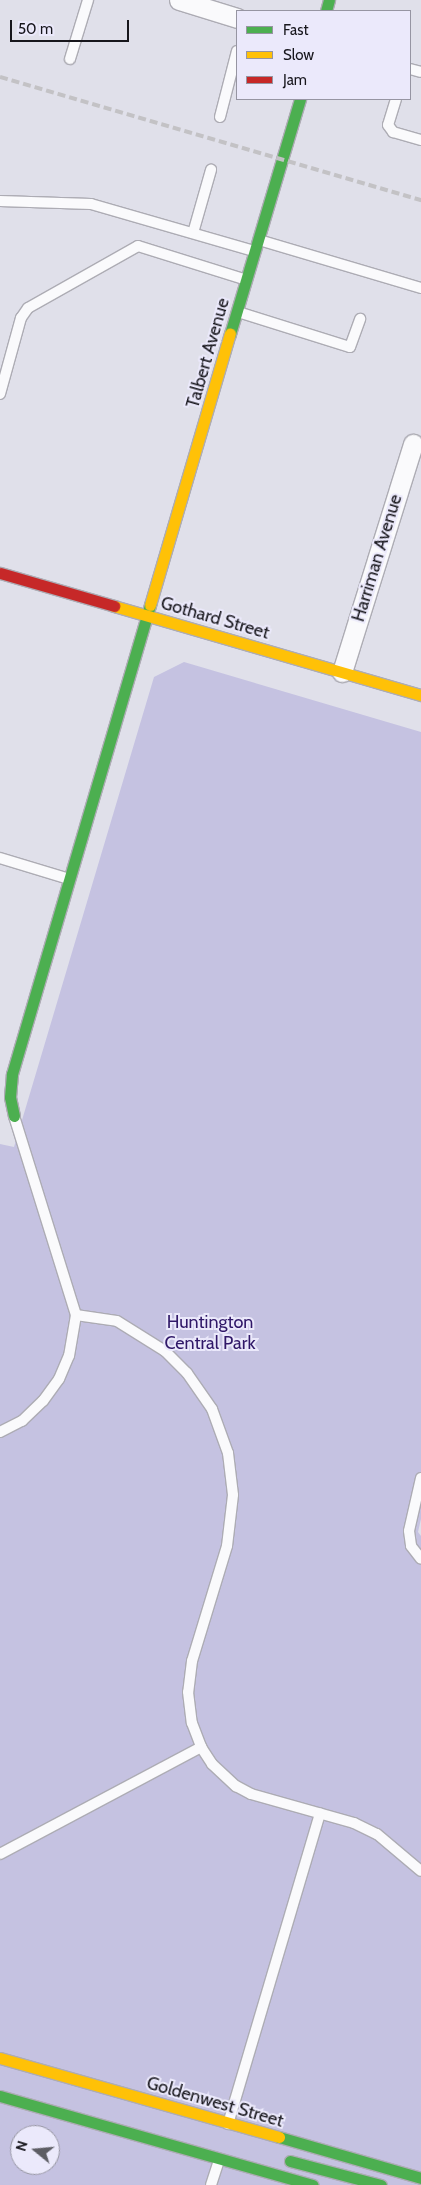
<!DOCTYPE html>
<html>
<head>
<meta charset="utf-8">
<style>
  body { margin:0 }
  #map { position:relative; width:421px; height:2185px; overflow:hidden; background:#e0e0ea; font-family:Cabin,sans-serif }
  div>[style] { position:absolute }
  .green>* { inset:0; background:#c5c2e1 }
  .roads { filter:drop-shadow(1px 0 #adacb4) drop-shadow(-1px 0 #adacb4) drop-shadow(0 1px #adacb4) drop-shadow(0 -1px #adacb4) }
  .lane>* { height:10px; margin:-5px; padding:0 5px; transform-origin:5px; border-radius:5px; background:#fafafc }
  .street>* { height:19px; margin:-9.5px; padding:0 9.5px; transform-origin:9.5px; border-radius:9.5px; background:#fafafc }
  .fast>* { height:11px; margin:-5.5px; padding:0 5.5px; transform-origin:5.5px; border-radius:5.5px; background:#4caf50 }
  .slow>* { height:11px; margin:-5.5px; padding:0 5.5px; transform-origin:5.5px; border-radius:5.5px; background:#ffc107 }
  .jam>* { height:11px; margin:-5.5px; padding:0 5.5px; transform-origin:5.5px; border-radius:5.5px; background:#c62828 }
  .rail>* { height:4px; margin-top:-2px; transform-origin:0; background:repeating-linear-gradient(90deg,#c3c2c5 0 8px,transparent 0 12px) }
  span { translate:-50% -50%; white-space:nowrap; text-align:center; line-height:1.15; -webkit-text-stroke:4px #ebe9fb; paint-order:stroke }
  .street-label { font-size:18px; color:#17161c }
  .park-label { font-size:18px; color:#301868 }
  .legend { position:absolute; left:236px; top:10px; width:175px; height:90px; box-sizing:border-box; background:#ebe9fb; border:1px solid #9695a2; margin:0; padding:6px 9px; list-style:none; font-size:15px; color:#17161c }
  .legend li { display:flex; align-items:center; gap:10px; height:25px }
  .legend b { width:25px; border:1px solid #9695a2 }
  .north { position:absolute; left:10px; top:2125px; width:50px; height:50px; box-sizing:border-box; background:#ebe9fb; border:1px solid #9695a2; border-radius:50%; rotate:287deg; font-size:14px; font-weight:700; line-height:20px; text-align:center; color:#17161c }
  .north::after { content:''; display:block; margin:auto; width:18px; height:22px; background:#5d5d64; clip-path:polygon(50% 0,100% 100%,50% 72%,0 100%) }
  .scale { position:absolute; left:10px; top:20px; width:119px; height:22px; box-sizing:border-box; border:2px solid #17161c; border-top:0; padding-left:6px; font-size:15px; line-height:18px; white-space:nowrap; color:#17161c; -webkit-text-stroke:4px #ebe9fb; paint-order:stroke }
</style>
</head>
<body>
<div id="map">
  <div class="green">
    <i style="clip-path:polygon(evenodd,184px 662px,421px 732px,421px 1519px,418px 1532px,421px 1536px,421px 2185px,0 2185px,0 1144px,14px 1147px,154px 677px,184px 662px,20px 2135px,50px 2135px,50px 2165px,20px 2165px,20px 2135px)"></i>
  </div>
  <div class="roads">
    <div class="lane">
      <i style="left:70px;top:59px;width:62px;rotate:-73deg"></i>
      <i style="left:410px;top:69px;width:11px;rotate:15deg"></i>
      <i style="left:396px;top:99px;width:27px;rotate:107deg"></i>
      <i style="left:388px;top:125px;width:9px;rotate:54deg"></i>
      <i style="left:393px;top:132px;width:29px;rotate:16deg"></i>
      <i style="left:220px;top:117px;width:68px;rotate:-75.6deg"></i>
      <i style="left:0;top:201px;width:91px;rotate:1.9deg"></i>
      <i style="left:91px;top:204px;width:170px;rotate:16.1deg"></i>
      <i style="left:193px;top:233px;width:66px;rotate:-74.1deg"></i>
      <i style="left:259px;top:240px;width:169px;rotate:16.5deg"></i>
      <i style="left:238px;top:312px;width:117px;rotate:17.4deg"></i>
      <i style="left:350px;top:347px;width:30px;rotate:-70deg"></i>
      <i style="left:0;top:394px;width:79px;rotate:-74.6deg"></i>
      <i style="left:21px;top:318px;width:12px;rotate:-55deg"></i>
      <i style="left:28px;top:308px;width:126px;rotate:-29.4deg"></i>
      <i style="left:138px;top:246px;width:114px;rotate:17.3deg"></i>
      <i style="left:0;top:858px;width:72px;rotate:16.9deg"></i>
      <i style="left:76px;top:1315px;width:41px;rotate:8.3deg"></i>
      <i style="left:117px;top:1321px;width:57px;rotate:32deg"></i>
      <i style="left:165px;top:1351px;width:31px;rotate:45deg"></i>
      <i style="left:187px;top:1373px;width:44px;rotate:55.2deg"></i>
      <i style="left:212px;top:1409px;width:47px;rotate:70deg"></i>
      <i style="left:228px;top:1453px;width:42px;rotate:83.2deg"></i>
      <i style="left:233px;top:1495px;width:51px;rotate:96.7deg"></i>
      <i style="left:227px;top:1546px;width:120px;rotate:106.9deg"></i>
      <i style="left:192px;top:1661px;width:31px;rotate:97deg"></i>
      <i style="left:188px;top:1692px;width:31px;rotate:83deg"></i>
      <i style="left:192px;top:1723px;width:26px;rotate:69deg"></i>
      <i style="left:201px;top:1747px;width:20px;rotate:57deg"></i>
      <i style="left:212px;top:1764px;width:33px;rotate:43deg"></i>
      <i style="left:236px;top:1786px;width:17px;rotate:28deg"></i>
      <i style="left:251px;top:1794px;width:107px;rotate:15.7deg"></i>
      <i style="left:354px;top:1823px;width:25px;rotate:26deg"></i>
      <i style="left:377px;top:1834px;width:57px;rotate:40.1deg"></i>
      <i style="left:0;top:1432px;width:25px;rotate:-27deg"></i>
      <i style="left:22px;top:1421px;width:29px;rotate:-44deg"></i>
      <i style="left:43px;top:1401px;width:27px;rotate:-54deg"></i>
      <i style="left:59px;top:1379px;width:25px;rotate:-67deg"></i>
      <i style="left:69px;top:1356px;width:42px;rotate:-80.3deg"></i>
      <i style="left:76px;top:1315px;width:208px;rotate:-107.3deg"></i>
      <i style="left:421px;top:1478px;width:54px;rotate:102.8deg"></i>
      <i style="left:409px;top:1531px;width:15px;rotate:82deg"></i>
      <i style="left:411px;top:1546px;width:16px;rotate:52deg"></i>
      <i style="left:0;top:1854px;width:228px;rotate:-28deg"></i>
      <i style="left:228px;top:2124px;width:324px;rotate:-73.5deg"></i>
      <i style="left:211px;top:2185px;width:26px;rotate:-72deg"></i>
    </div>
    <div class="street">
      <i style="left:179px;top:0;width:61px;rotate:17.2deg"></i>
      <i style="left:342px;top:672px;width:239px;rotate:-72.7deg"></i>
    </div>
    <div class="fast">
      <i style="left:326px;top:11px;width:11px;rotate:-75deg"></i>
      <i style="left:230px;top:334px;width:245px;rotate:-73.4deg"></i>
      <i style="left:14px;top:1116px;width:19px;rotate:-102deg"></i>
      <i style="left:10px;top:1097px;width:23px;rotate:-85deg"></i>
      <i style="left:12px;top:1074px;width:489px;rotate:-73.6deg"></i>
      <i style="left:0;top:2096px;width:325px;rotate:15.9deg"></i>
      <i style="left:279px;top:2137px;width:148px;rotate:16.1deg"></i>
      <i style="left:290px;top:2161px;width:94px;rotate:14.8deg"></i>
    </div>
    <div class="slow">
      <i style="left:150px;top:605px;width:283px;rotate:-73.6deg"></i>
      <i style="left:114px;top:606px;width:320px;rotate:16.2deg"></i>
      <i style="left:0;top:2058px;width:290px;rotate:15.8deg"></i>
    </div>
    <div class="jam">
      <i style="left:0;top:573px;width:119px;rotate:16.1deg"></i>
    </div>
  </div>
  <div class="rail">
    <i style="left:0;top:77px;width:439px;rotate:16.3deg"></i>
  </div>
  <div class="street-label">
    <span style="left:208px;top:353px;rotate:-74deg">Talbert Avenue</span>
    <span style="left:377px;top:558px;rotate:-73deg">Harriman Avenue</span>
    <span style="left:215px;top:618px;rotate:16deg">Gothard Street</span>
    <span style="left:215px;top:2102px;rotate:16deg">Goldenwest Street</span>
  </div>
  <div class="park-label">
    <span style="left:210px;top:1333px">Huntington<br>Central Park</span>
  </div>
  <ul class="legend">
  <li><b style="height:6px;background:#4caf50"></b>Fast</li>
  <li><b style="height:6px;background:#ffc107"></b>Slow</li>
  <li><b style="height:6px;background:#c62828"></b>Jam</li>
  </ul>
  <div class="north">N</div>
  <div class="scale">50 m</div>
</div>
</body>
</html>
